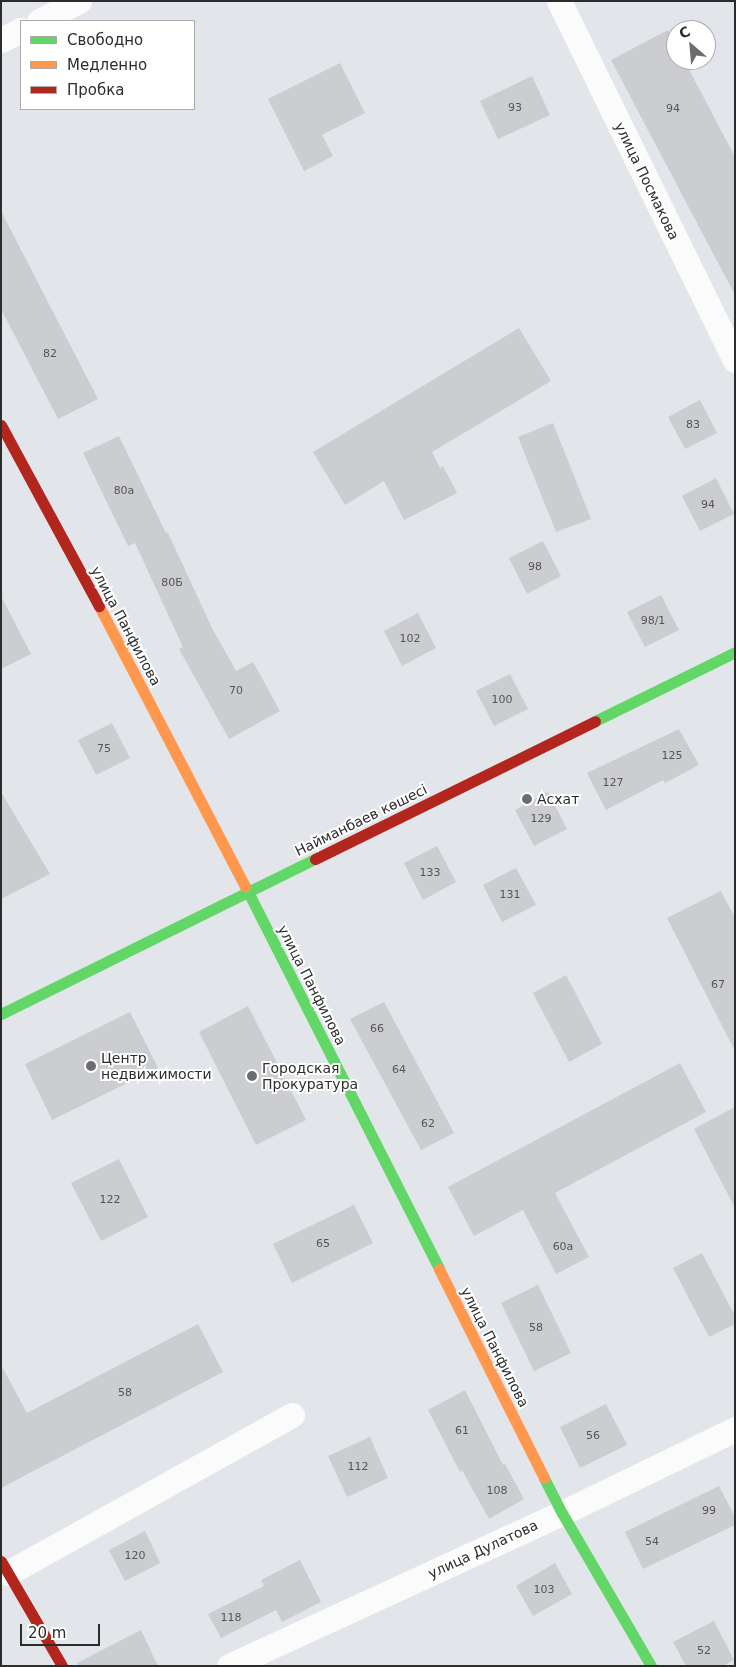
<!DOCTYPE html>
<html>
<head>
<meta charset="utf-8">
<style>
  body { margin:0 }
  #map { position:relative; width:736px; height:1667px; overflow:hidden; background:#e2e5e9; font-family:"DejaVu Sans",sans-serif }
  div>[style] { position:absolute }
  .building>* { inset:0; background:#cccdd0 }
  .street>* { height:25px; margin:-12.5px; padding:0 12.5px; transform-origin:12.5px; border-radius:12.5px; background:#fbfbfc }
  .fast>* { height:11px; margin:-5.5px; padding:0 5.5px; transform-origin:5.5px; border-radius:5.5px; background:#63d668 }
  .slow>* { height:11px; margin:-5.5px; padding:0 5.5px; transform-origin:5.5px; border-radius:5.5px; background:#ff974d }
  .jam>* { height:11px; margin:-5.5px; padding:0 5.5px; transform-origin:5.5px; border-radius:5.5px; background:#b3261e }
  .dots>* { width:14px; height:14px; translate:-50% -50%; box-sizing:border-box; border:2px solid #fff; border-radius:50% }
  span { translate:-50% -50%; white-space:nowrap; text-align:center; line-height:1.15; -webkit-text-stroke:4px #fff; paint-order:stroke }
  .number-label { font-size:11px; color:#555556 }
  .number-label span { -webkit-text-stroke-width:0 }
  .street-label { font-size:14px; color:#2c2c2c }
  .poi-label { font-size:14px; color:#2c2c2c }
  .left { translate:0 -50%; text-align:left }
  .frame { position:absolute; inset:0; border:2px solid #2c2c2c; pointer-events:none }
  .legend { position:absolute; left:20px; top:20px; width:175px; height:90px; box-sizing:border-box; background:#fff; border:1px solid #ababab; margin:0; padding:6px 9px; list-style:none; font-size:15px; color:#2c2c2c }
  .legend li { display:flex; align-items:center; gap:10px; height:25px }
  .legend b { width:25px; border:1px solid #ababab }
  .north { position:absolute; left:666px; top:20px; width:50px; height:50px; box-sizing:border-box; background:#fff; border:1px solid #ababab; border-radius:50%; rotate:333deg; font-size:14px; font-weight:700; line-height:20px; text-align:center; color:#2c2c2c }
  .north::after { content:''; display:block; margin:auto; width:18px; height:22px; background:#6c6d6e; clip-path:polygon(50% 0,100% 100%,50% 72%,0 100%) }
  .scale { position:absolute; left:20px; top:1624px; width:80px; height:22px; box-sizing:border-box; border:2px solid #2c2c2c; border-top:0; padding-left:6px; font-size:15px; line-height:18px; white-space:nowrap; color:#2c2c2c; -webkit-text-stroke:4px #fff; paint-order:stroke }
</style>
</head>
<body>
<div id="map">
  <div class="building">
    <i style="clip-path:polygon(668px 30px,676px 45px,676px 60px,684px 60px,735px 157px,735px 295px,611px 60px)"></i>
    <i style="clip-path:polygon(340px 63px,365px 113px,322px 135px,333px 156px,304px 171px,268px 99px)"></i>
    <i style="clip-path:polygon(532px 76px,550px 115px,498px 139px,480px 101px)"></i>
    <i style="clip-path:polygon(1px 211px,98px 399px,58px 419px,1px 309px)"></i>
    <i style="clip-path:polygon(519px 328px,551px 381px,432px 452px,440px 468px,443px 466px,457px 493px,404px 520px,384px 481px,345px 505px,313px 452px)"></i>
    <i style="clip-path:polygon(700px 400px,717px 433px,685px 449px,668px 417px)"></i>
    <i style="clip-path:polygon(553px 423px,591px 519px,556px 532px,518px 437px)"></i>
    <i style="clip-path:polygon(119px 436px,166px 533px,168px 533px,212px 628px,236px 671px,253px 662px,280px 711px,229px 739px,179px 649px,183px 647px,135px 543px,128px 546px,83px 453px)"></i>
    <i style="clip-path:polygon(716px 478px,734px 514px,700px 531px,682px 496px)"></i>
    <i style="clip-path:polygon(543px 541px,561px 576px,527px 594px,509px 558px)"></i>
    <i style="clip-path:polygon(661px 595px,679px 630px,645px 647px,627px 612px)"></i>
    <i style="clip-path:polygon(1px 596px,31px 654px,1px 669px)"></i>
    <i style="clip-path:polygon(418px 613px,436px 648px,402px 666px,384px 631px)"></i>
    <i style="clip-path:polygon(510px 674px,528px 709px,494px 726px,476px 691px)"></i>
    <i style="clip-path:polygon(112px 723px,130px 758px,96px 775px,78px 740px)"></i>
    <i style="clip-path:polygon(679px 729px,699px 765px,665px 783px,663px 780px,606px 810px,587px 773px)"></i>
    <i style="clip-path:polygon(1px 792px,50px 874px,1px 899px)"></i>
    <i style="clip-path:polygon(548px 792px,567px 829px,534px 846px,515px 810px)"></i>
    <i style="clip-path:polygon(437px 846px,456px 882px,423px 900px,404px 863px)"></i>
    <i style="clip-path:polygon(516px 868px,536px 905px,502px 922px,483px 885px)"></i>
    <i style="clip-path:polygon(721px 891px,735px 918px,735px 1051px,667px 918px)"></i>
    <i style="clip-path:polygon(566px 975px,602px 1044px,569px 1062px,533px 993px)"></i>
    <i style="clip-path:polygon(384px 1002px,454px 1133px,421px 1150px,350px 1019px)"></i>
    <i style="clip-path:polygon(248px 1006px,306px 1120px,256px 1145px,199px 1032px)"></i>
    <i style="clip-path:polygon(130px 1012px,158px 1068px,52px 1120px,25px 1064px)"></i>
    <i style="clip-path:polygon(680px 1063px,706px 1112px,555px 1193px,589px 1257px,556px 1274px,523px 1210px,474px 1236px,448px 1187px)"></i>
    <i style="clip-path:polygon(735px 1107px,735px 1208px,694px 1129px)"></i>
    <i style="clip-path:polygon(119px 1159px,148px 1217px,101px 1241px,71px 1183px)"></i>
    <i style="clip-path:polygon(354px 1205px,373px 1243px,292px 1283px,273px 1244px)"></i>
    <i style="clip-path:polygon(702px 1253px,735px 1316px,735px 1324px,709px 1337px,673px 1268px)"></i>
    <i style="clip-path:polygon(538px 1285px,571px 1353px,534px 1371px,501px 1303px)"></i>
    <i style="clip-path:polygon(198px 1324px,223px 1372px,1px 1488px,1px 1365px,27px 1413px)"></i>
    <i style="clip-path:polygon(465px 1390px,503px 1465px,505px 1464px,524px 1499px,489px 1519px,462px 1470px,460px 1472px,428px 1410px)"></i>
    <i style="clip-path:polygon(606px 1404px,627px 1445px,580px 1468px,560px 1427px)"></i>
    <i style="clip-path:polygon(370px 1437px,388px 1478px,347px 1497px,328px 1456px)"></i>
    <i style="clip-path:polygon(719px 1486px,735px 1517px,735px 1525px,643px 1569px,625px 1532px)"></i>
    <i style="clip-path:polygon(145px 1531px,160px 1563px,125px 1581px,109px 1550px)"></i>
    <i style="clip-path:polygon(300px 1560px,321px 1602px,282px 1622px,276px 1610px,221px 1638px,208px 1614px,264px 1586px,261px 1580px)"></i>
    <i style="clip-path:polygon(555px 1563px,572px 1594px,533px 1616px,516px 1586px)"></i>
    <i style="clip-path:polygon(714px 1621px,734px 1660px,723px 1666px,686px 1666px,673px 1642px)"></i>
    <i style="clip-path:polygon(141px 1630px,158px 1666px,78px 1666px,77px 1663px)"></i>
  </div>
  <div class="street">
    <i style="left:559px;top:1px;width:400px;rotate:63.9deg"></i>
    <i style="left:39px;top:21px;width:45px;rotate:-26.6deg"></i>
    <i style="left:1px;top:40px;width:22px;rotate:-27deg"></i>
    <i style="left:8px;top:1573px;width:325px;rotate:-29.1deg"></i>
    <i style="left:229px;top:1666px;width:366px;rotate:-24.7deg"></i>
    <i style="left:562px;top:1513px;width:192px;rotate:-25.9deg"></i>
  </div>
  <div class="fast">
    <i style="left:595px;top:721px;width:156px;rotate:-26.2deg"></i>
    <i style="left:245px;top:886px;width:429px;rotate:63.1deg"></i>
    <i style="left:1px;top:1014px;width:350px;rotate:-26.3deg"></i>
    <i style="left:544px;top:1478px;width:39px;rotate:63deg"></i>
    <i style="left:562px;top:1513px;width:177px;rotate:59.8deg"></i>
  </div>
  <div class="slow">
    <i style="left:99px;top:606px;width:316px;rotate:62.5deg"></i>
    <i style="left:439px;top:1269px;width:234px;rotate:63.3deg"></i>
  </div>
  <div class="jam">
    <i style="left:1px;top:425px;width:206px;rotate:61.6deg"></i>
    <i style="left:315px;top:859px;width:312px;rotate:-26.2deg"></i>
    <i style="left:1px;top:1561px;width:121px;rotate:59.8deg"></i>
  </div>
  <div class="dots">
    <i style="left:527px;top:799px;background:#6c6d6e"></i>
    <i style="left:91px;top:1066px;background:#6c6d6e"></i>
    <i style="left:252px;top:1076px;background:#6c6d6e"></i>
  </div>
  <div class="number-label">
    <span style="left:515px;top:108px">93</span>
    <span style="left:673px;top:109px">94</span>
    <span style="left:50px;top:354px">82</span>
    <span style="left:693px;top:425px">83</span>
    <span style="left:124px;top:491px">80а</span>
    <span style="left:708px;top:505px">94</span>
    <span style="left:535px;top:567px">98</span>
    <span style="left:172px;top:583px">80Б</span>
    <span style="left:653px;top:621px">98/1</span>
    <span style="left:410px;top:639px">102</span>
    <span style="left:236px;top:691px">70</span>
    <span style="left:502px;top:700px">100</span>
    <span style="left:104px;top:749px">75</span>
    <span style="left:672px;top:756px">125</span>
    <span style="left:613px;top:783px">127</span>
    <span style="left:541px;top:819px">129</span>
    <span style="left:430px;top:873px">133</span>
    <span style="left:510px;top:895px">131</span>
    <span style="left:718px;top:985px">67</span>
    <span style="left:377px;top:1029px">66</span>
    <span style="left:399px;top:1070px">64</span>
    <span style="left:428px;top:1124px">62</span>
    <span style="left:110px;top:1200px">122</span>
    <span style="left:323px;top:1244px">65</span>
    <span style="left:563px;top:1247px">60а</span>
    <span style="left:536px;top:1328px">58</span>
    <span style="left:125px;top:1393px">58</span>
    <span style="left:462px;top:1431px">61</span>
    <span style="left:593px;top:1436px">56</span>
    <span style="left:358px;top:1467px">112</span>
    <span style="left:497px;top:1491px">108</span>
    <span style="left:709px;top:1511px">99</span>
    <span style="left:652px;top:1542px">54</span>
    <span style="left:135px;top:1556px">120</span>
    <span style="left:544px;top:1590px">103</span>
    <span style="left:231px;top:1618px">118</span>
    <span style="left:704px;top:1651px">52</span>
  </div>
  <div class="street-label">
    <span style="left:647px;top:181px;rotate:64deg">улица Посмакова</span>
    <span style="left:126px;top:626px;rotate:62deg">улица Панфилова</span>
    <span style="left:361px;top:820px;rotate:-26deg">Найманбаев көшесі</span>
    <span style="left:312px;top:985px;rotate:63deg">улица Панфилова</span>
    <span style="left:495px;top:1347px;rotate:63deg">улица Панфилова</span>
    <span style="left:483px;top:1549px;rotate:-25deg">улица Дулатова</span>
  </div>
  <div class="poi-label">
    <span class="left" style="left:537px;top:799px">Асхат</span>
    <span class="left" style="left:101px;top:1066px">Центр<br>недвижимости</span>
    <span class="left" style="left:262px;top:1076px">Городская<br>Прокуратура</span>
  </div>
  <div class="frame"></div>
  <ul class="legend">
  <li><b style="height:6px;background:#63d668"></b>Свободно</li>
  <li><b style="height:6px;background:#ff974d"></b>Медленно</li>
  <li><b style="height:6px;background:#b3261e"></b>Пробка</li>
  </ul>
  <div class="north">С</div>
  <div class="scale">20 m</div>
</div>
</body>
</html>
